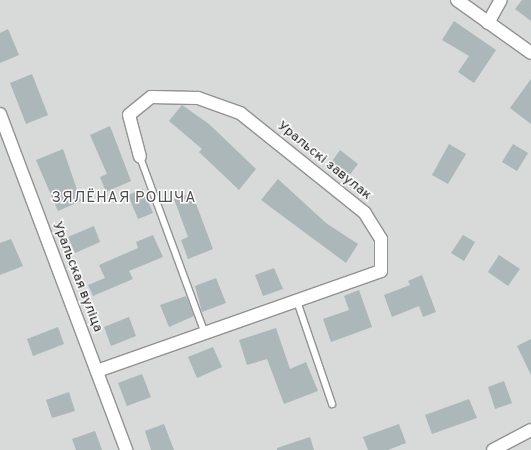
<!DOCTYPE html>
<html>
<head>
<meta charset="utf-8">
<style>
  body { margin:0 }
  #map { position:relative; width:531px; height:450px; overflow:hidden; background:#e1e8ec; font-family:Overpass,sans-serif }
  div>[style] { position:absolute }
  .residential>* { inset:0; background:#d8d9d9 }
  .building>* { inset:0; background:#abb7b8 }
  .roads { filter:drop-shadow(1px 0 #929292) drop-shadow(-1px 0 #929292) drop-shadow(0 1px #929292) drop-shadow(0 -1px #929292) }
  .lane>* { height:6px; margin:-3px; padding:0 3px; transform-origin:3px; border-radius:3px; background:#fff }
  .street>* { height:12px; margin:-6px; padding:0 6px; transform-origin:6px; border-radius:6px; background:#fff }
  span { translate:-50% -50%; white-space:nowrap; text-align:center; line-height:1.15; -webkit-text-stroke:3px #fff; paint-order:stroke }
  .street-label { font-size:14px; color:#1b1b1b }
  .neighbourhood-label { font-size:15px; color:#4e4e4e; letter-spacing:1px }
</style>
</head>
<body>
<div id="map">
  <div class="residential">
    <i style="clip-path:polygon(0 0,531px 0,531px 450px,0 450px)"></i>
  </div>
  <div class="building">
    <i style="clip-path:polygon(522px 0,531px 0,531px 21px,515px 9px)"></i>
    <i style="clip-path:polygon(454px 21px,496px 50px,474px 83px,458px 72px,469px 56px,442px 40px)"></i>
    <i style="clip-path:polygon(8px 29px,19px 55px,0 63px,0 33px)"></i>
    <i style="clip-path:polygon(32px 74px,48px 115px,26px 124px,10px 83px)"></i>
    <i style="clip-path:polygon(531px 79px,531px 124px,510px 108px)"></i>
    <i style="clip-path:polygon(182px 105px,209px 124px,256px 169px,239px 190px,199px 152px,202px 149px,169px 121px)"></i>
    <i style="clip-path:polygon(110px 126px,131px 181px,106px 192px,100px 177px,107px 174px,90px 135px)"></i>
    <i style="clip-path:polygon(449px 144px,466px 154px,448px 184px,432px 175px)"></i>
    <i style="clip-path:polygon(513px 144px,528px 153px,517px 171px,502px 162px)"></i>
    <i style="clip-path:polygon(63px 149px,81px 201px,58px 211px,36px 160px)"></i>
    <i style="clip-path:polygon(340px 150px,358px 164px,348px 177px,330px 164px)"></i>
    <i style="clip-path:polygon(278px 179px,326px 223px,358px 244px,346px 263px,261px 200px)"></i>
    <i style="clip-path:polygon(143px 189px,153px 213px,138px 219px,128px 195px)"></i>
    <i style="clip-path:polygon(192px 193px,213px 249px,188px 259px,181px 240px,188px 237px,174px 199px)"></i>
    <i style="clip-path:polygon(94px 226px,100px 242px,75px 253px,68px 237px)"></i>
    <i style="clip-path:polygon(153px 235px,163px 257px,129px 271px,133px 279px,93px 296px,88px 285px,105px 278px,99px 265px,138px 248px,136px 242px)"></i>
    <i style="clip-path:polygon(463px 235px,475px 242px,464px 261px,451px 253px)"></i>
    <i style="clip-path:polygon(11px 239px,23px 266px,0 275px,0 243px)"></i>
    <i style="clip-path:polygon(499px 255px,520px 269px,508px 286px,488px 272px)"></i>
    <i style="clip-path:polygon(274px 268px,283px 289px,263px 296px,255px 275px)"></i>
    <i style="clip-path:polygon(422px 275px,436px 312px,423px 317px,419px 306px,392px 317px,384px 295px,410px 285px,408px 281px)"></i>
    <i style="clip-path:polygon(216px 278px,226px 303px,202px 312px,195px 286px)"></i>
    <i style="clip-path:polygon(359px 290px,372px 327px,331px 342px,323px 319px,349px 310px,344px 296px)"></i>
    <i style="clip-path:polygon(186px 296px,194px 316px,169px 327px,160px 305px)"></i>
    <i style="clip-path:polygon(129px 317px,136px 336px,111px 346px,104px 327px)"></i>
    <i style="clip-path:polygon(58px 327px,64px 344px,33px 356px,27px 339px)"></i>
    <i style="clip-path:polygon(276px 328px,290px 369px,306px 362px,318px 391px,284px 404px,267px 359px,247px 365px,239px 340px)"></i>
    <i style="clip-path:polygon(531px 339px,531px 375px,517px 346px)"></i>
    <i style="clip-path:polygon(213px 347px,222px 367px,197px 378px,188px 357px)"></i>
    <i style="clip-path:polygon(142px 374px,151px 397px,127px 406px,118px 383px)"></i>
    <i style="clip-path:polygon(504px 381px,512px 403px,495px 409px,488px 387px)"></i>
    <i style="clip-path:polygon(69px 392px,75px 411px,52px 418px,46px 400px)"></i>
    <i style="clip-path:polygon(469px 399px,477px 418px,432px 434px,425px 415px)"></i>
    <i style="clip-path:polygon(164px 424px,174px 450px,151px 450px,145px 431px)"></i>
    <i style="clip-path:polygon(399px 424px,406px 443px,388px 450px,368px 450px,363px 437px)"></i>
    <i style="clip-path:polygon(95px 431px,102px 450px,76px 450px,72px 439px)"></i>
    <i style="clip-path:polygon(310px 437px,314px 450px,277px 450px,277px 448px)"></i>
  </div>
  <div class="roads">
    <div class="lane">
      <i style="left:140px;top:157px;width:189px;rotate:69.8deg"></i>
      <i style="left:297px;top:301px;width:109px;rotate:71.2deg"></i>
    </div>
    <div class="street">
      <i style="left:457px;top:0;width:91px;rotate:35.6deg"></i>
      <i style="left:488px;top:23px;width:26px;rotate:-61deg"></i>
      <i style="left:0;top:114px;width:359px;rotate:69.4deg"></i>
      <i style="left:97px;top:371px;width:301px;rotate:-19.4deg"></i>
      <i style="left:381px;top:271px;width:32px;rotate:-90deg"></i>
      <i style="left:381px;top:239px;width:31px;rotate:-122deg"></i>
      <i style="left:365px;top:213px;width:160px;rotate:-141.3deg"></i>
      <i style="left:240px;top:113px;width:45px;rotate:-160.3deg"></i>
      <i style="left:198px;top:98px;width:47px;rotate:-178.8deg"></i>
      <i style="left:151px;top:97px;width:28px;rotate:141deg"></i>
      <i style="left:129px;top:115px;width:43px;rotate:75.3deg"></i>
      <i style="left:493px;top:450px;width:43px;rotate:-27.8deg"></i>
    </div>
  </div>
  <div class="street-label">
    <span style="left:324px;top:161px;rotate:39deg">Уральскі завулак</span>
    <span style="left:77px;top:277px;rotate:69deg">Уральская вуліца</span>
  </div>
  <div class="neighbourhood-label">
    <span style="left:124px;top:199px">ЗЯЛЁНАЯ РОШЧА</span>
  </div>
</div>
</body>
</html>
